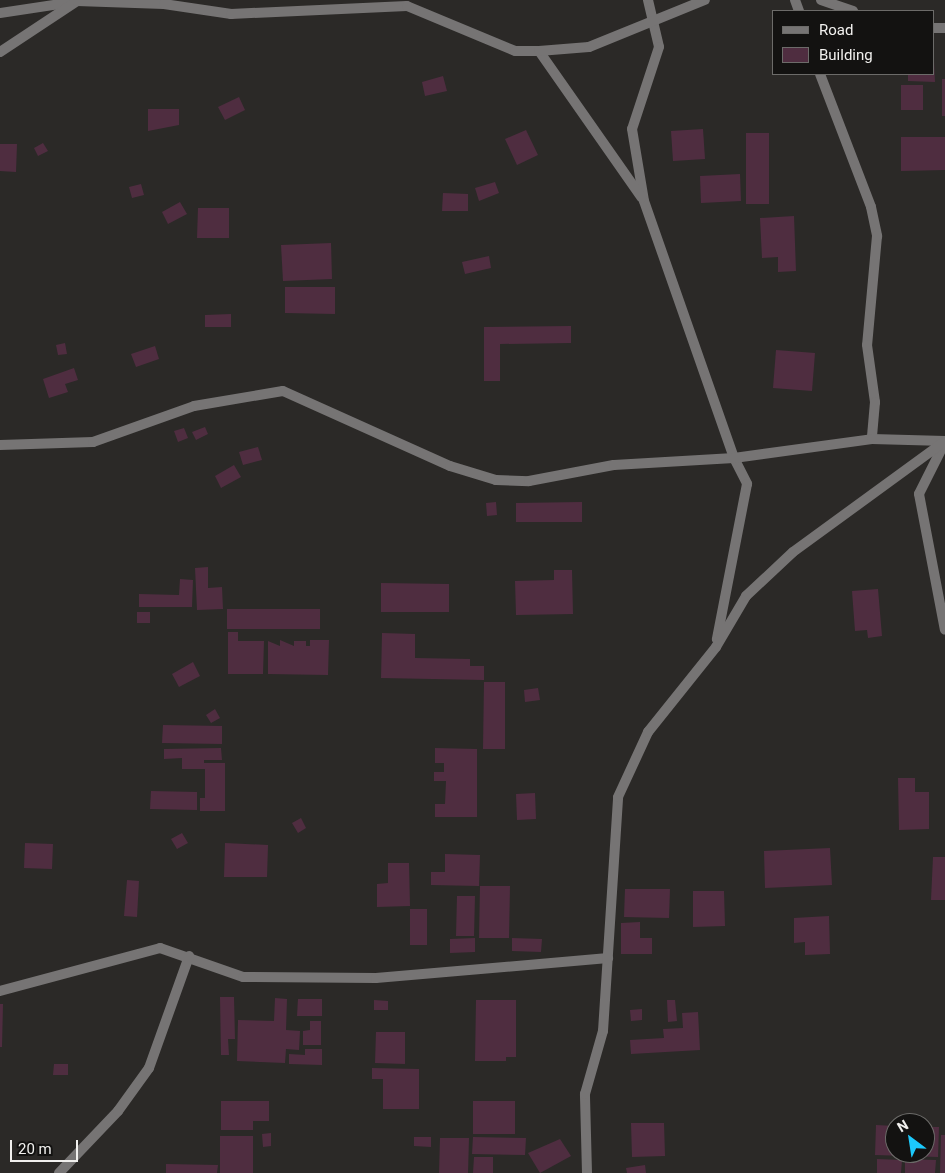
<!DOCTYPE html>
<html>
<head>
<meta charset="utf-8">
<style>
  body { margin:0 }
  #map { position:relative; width:945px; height:1173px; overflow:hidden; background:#2b2927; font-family:Roboto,sans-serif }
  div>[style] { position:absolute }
  .building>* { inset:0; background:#4f2d40 }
  .minor>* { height:10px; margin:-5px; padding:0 5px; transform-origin:5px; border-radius:5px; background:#767474 }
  span { translate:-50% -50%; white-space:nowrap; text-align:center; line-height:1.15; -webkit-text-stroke:4px #131211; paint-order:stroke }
  .legend { position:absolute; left:772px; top:10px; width:162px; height:65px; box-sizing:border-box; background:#131211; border:1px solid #6c6b69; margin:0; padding:6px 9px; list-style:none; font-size:15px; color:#f1f0ee }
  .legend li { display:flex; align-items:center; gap:10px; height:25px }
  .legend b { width:25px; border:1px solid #6c6b69 }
  .north { position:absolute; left:885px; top:1113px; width:50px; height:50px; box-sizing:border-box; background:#131211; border:1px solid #6c6b69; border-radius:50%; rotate:329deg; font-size:14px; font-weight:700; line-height:20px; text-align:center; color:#f1f0ee }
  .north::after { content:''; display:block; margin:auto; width:18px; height:22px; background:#1cc9fc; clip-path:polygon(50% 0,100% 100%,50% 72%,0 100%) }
  .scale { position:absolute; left:10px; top:1140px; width:68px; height:22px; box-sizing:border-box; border:2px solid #f1f0ee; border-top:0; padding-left:6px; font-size:15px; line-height:18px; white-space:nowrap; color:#f1f0ee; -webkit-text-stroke:4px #131211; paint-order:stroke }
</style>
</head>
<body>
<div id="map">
  <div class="building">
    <i style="clip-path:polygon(934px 61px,935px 82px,908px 81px,908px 74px,934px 74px)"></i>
    <i style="clip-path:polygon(443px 76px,447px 91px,425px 96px,422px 82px)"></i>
    <i style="clip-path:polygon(942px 79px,945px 79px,945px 116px,942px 116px)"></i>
    <i style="clip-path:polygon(901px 85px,923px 85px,923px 110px,901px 110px)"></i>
    <i style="clip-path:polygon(239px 97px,245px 110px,225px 120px,218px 107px)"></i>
    <i style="clip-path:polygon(148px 109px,179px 109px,179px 125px,148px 131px)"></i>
    <i style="clip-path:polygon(703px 129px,705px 159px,673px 161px,671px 131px)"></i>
    <i style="clip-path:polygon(526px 130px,538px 155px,517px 165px,505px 139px)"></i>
    <i style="clip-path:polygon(746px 133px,769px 133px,769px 204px,746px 204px)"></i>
    <i style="clip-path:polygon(901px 137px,945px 137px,945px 170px,901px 171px)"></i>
    <i style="clip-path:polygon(43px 143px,48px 151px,38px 156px,34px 148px)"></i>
    <i style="clip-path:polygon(0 144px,17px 144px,16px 172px,0 171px)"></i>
    <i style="clip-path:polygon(740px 174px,741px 201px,701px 203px,700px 176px)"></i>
    <i style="clip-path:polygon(495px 182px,499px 193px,479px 201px,475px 188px)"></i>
    <i style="clip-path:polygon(141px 184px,144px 195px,132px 198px,129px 187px)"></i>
    <i style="clip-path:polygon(443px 193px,468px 194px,468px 211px,442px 211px)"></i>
    <i style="clip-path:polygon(180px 202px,187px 214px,168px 224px,162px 212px)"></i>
    <i style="clip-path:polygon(198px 208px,229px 208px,229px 238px,197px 238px)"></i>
    <i style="clip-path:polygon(794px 216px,796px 271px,778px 272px,778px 257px,762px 258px,760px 218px)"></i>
    <i style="clip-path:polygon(331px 243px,332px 279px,283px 281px,281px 245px)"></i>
    <i style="clip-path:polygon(489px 256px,491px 268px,465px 274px,462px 262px)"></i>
    <i style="clip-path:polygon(285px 287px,335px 287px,335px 314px,285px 313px)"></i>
    <i style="clip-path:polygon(231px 314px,231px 327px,205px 327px,205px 315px)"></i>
    <i style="clip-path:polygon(571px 326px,571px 343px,500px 344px,500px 381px,484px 381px,484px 327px)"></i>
    <i style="clip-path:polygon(65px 343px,67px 354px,58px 355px,56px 345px)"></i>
    <i style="clip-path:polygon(155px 346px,159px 359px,136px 367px,131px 354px)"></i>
    <i style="clip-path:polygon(776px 350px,815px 353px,812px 391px,773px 388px)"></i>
    <i style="clip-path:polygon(74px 368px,78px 380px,65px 384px,68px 392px,49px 398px,43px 379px)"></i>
    <i style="clip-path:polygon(205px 427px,208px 434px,196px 440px,192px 432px)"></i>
    <i style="clip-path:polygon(184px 428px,188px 438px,178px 442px,174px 431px)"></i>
    <i style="clip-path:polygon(258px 447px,262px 460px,243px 465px,239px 452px)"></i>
    <i style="clip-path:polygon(234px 465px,241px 477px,221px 488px,215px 476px)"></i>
    <i style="clip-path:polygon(496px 502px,497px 515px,487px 516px,486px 503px)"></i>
    <i style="clip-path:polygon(582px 502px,582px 522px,516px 522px,516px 503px)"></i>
    <i style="clip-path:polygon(208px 567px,208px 588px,222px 587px,223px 609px,197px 610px,195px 568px)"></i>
    <i style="clip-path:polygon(554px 570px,572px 570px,573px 614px,516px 615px,515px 581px,554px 580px)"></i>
    <i style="clip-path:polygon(180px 579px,193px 580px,192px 607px,139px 607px,139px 594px,179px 595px)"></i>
    <i style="clip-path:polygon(381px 583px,449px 584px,449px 612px,381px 612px)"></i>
    <i style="clip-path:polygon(878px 589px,882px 636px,868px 638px,867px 630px,855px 631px,852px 591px)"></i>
    <i style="clip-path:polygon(227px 609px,320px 609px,320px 629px,227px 629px)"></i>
    <i style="clip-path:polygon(137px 612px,150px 612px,150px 623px,137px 623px)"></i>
    <i style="clip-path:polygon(228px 632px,238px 632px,238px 641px,264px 641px,263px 674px,228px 674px)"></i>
    <i style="clip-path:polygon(382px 633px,415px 634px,415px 658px,470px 659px,470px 666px,484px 666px,484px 680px,381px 678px)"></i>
    <i style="clip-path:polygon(280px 640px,294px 646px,294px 641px,306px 641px,306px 646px,310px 646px,310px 640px,329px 640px,328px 675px,268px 674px,268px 641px,280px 646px)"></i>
    <i style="clip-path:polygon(193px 662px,200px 676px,179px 687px,172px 674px)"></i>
    <i style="clip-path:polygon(484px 682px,505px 682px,505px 749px,483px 749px)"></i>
    <i style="clip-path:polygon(538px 688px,540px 700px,525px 702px,524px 690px)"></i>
    <i style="clip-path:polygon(215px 709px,220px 718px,211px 723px,206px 715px)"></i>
    <i style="clip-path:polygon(163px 725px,222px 726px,222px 744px,162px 743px)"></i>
    <i style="clip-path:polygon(221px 748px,222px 760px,204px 760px,204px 763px,225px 763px,225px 811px,200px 811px,200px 798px,205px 798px,205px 769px,182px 769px,182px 758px,164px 759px,164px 749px)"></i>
    <i style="clip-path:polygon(435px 748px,477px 749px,477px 817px,435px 817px,435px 804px,445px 804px,446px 781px,434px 781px,434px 772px,444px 772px,444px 763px,435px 763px)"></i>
    <i style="clip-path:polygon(898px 778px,915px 778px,915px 792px,929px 792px,929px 829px,899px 830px)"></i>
    <i style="clip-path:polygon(151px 791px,197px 792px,197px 810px,150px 809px)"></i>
    <i style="clip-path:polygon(535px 793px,536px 819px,517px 820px,516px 794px)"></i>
    <i style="clip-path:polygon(301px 818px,306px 828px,298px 833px,292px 823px)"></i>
    <i style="clip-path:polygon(182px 833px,188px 843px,177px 849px,171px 839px)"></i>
    <i style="clip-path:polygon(25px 843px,53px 844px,52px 869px,24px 868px)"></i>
    <i style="clip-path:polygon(225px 843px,268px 845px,267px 877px,224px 877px)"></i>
    <i style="clip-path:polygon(830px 848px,832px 885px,765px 888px,764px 851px)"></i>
    <i style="clip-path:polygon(445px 854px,480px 855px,479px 886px,431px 885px,431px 872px,445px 872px)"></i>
    <i style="clip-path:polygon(933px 857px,945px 857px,945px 900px,931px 900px)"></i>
    <i style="clip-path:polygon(388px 863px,409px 863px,410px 906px,377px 907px,377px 884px,388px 883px)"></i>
    <i style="clip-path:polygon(127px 880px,139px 881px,137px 917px,124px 916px)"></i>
    <i style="clip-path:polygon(480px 886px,510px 886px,509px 938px,479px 938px)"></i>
    <i style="clip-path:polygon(625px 889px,670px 889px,669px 918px,624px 917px)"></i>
    <i style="clip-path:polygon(693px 891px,724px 891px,725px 926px,693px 927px)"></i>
    <i style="clip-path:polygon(457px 896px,475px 896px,474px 936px,456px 936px)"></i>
    <i style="clip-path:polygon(410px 909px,427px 909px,427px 945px,410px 945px)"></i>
    <i style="clip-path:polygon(829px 916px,830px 954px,805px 955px,805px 942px,794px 943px,794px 918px)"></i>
    <i style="clip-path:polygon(640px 922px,640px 938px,652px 938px,652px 954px,621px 954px,621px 923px)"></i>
    <i style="clip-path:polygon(475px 938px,475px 952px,450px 953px,450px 939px)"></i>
    <i style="clip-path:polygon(512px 938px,542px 939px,541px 952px,512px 951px)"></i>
    <i style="clip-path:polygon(220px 997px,234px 997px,235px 1039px,228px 1039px,229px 1055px,221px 1055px)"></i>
    <i style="clip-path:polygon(275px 998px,287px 999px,286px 1030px,300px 1031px,299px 1050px,286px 1049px,285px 1063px,237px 1061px,238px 1020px,274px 1021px)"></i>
    <i style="clip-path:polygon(298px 999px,322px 999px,322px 1016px,297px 1016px)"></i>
    <i style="clip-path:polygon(374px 1000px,388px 1001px,388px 1010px,374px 1010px)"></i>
    <i style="clip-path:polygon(476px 1000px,516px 1000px,516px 1057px,506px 1057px,506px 1061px,475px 1061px)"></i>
    <i style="clip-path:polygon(667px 1000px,675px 1000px,677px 1021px,668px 1022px)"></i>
    <i style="clip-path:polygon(0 1004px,3px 1004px,2px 1047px,0 1047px)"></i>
    <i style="clip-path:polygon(642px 1009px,642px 1020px,631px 1021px,630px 1010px)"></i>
    <i style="clip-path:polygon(698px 1012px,700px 1050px,631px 1054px,630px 1040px,664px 1038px,663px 1029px,683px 1028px,682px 1013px)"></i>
    <i style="clip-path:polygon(310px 1021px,321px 1021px,321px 1045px,303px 1045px,303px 1031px,310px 1030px)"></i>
    <i style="clip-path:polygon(376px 1032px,405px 1032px,405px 1064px,375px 1063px)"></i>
    <i style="clip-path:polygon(305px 1049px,322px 1049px,322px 1065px,289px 1064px,289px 1054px,305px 1055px)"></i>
    <i style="clip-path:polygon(54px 1064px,68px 1064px,68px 1075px,53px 1075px)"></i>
    <i style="clip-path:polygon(372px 1068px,419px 1069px,419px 1109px,383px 1109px,383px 1079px,372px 1079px)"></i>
    <i style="clip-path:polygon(221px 1101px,269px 1101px,269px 1121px,253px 1121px,253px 1130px,221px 1130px)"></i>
    <i style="clip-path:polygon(473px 1101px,515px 1101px,515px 1134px,473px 1134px)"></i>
    <i style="clip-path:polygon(631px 1123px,664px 1123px,665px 1156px,632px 1157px)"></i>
    <i style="clip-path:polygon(876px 1125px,895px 1126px,895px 1153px,925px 1153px,925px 1127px,939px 1127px,938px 1157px,875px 1155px)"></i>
    <i style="clip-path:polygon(271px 1133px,271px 1146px,263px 1147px,262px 1134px)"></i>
    <i style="clip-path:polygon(941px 1135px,945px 1135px,945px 1173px,940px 1173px)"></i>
    <i style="clip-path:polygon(220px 1136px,253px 1136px,253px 1173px,220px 1173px)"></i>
    <i style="clip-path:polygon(414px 1137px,431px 1137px,431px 1147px,414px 1146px)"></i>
    <i style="clip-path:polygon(473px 1137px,526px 1138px,525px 1155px,472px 1154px)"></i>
    <i style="clip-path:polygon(440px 1138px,469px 1138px,468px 1173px,439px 1173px)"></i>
    <i style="clip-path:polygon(560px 1139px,571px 1156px,540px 1173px,528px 1153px)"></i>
    <i style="clip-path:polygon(474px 1157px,493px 1157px,493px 1173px,473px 1173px)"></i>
    <i style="clip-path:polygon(877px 1159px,902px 1160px,901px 1173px,877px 1173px)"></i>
    <i style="clip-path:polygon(905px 1159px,936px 1160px,935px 1173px,905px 1173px)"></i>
    <i style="clip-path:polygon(166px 1164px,218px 1165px,217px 1173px,166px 1173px)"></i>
    <i style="clip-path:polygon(645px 1165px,646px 1173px,627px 1173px,626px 1168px)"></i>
  </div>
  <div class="minor">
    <i style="left:648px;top:0;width:48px;rotate:76.8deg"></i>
    <i style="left:659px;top:47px;width:86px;rotate:108.2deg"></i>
    <i style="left:632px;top:129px;width:73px;rotate:80.5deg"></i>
    <i style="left:644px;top:201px;width:272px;rotate:70.7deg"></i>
    <i style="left:734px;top:458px;width:29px;rotate:63deg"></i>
    <i style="left:747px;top:484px;width:158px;rotate:101deg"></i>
    <i style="left:795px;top:0;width:12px;rotate:70deg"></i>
    <i style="left:821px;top:0;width:34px;rotate:19deg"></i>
    <i style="left:0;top:13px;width:75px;rotate:-8.5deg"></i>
    <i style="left:934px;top:28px;width:11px"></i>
    <i style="left:539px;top:51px;width:179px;rotate:55deg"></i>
    <i style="left:0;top:52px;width:92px;rotate:-33.5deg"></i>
    <i style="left:77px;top:1px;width:87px;rotate:2deg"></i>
    <i style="left:164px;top:4px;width:68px;rotate:8.5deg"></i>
    <i style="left:231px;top:14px;width:176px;rotate:-2.6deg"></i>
    <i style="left:407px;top:6px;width:117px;rotate:22.6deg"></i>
    <i style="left:515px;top:51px;width:24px"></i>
    <i style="left:539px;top:51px;width:50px;rotate:-4.6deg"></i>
    <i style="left:589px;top:47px;width:125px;rotate:-22.1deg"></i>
    <i style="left:820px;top:74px;width:142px;rotate:69deg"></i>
    <i style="left:871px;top:207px;width:30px;rotate:78deg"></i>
    <i style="left:877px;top:236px;width:109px;rotate:95.2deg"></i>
    <i style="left:867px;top:345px;width:58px;rotate:82deg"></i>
    <i style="left:875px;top:402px;width:37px;rotate:95deg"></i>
    <i style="left:945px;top:442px;width:58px;rotate:116.6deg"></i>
    <i style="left:919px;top:494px;width:138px;rotate:79.2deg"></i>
    <i style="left:0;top:445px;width:93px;rotate:-1.8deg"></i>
    <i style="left:93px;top:442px;width:107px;rotate:-19.6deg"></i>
    <i style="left:194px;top:406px;width:90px;rotate:-9.6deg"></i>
    <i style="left:283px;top:391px;width:183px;rotate:24.2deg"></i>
    <i style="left:450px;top:466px;width:48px;rotate:16.9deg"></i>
    <i style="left:496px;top:480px;width:33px;rotate:2deg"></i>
    <i style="left:529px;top:481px;width:86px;rotate:-10.7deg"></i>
    <i style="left:614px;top:465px;width:120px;rotate:-3.3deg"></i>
    <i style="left:734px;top:458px;width:139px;rotate:-7.8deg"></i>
    <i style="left:872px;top:439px;width:73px;rotate:1.6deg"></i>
    <i style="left:0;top:991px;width:166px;rotate:-15deg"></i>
    <i style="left:160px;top:948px;width:88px;rotate:19.3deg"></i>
    <i style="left:243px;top:977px;width:133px;rotate:0.4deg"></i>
    <i style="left:376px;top:978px;width:233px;rotate:-4.9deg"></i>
    <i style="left:59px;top:1173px;width:86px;rotate:-46.4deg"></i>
    <i style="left:118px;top:1111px;width:53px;rotate:-54.2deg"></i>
    <i style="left:149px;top:1068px;width:119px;rotate:-70.3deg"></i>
    <i style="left:587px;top:1173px;width:79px;rotate:-91.5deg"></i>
    <i style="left:585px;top:1094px;width:66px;rotate:-74.1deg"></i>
    <i style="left:603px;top:1031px;width:234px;rotate:-86.3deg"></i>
    <i style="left:618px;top:797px;width:72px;rotate:-65.2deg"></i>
    <i style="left:648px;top:732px;width:109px;rotate:-51.3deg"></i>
    <i style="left:716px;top:647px;width:59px;rotate:-59.5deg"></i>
    <i style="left:746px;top:596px;width:64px;rotate:-43.1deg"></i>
    <i style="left:793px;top:552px;width:188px;rotate:-36.1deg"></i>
  </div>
  <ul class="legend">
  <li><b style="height:6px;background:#767474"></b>Road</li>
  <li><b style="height:14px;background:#4f2d40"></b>Building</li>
  </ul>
  <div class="north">N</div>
  <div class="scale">20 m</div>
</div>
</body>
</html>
